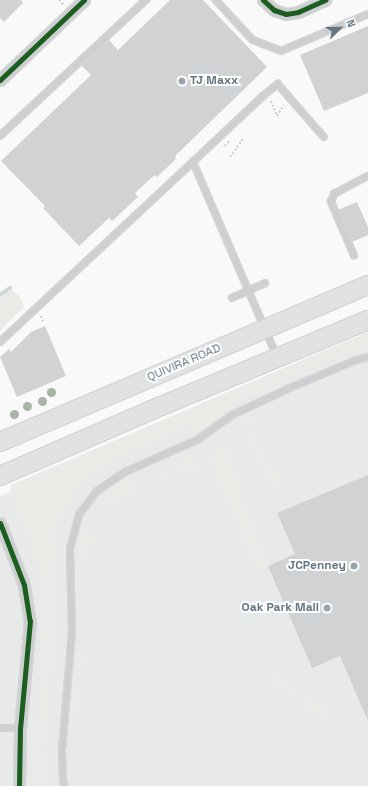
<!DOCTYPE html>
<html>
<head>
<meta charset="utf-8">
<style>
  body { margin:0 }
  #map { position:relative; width:368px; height:786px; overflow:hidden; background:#f9f9f9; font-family:"Space Grotesk",sans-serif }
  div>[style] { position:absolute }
  .built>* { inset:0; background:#e8e9e9 }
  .green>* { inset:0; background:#e8ebe6 }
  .stream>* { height:3.5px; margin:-1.75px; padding:0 1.75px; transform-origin:1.75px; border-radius:1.75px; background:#ced6d9 }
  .building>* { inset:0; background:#d0d2d3 }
  .path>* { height:2px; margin-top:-1px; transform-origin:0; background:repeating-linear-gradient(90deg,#cbcccd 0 2px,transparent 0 4px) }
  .roads { filter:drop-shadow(1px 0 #d5d6d7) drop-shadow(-1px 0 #d5d6d7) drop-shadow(0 1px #d5d6d7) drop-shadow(0 -1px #d5d6d7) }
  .service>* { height:5.5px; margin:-2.75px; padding:0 2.75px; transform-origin:2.75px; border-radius:2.75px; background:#cecfd0 }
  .minor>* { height:11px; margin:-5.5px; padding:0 5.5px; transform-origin:5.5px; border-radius:5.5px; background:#cecfd0 }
  .primary>* { height:18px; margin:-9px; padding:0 9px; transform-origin:9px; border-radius:9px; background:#e1e2e2 }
  .cycleway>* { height:5px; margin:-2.5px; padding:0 2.5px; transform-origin:2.5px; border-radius:2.5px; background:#1b5e20 }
  .trees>* { width:9px; height:9px; margin:-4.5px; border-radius:50%; background:#a9b3a7 }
  .dots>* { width:11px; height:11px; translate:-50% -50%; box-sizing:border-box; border:2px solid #fff; border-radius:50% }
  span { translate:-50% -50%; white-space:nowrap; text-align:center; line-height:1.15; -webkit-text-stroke:4px #fff; paint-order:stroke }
  .poi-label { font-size:12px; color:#657683; font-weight:700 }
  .left { translate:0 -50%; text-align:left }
  .right { translate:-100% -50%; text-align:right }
  .street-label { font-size:12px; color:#657683 }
  .north { position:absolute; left:320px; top:8px; width:40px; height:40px; -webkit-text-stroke:3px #fff; paint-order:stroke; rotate:67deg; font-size:11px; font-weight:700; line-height:16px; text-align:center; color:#657683 }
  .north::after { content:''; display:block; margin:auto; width:14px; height:18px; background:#657683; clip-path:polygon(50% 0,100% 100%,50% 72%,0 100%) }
</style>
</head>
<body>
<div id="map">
  <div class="built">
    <i style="clip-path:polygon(368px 338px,368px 786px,0 786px,0 496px)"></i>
  </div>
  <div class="green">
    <i style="clip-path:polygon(12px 290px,20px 297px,24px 307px,0 331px,0 297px)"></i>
    <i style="clip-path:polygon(368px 332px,368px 347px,345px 355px,251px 395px,226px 411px,197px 433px,195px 433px,191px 425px,111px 460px,91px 474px,75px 491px,65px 508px,60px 509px,59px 512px,61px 513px,61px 516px,52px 548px,54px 653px,53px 655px,50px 655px,49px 659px,52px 659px,52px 663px,45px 734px,44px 741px,41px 741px,41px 745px,44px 746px,44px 748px,41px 748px,41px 752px,44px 753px,44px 786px,53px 786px,35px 786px,36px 733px,45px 648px,45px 610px,38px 567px,28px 535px,14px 503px,16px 499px,15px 495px,12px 496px,10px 494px,11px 485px)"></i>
    <i style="clip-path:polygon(252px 414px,257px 418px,248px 423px,269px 471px,278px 468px,283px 479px,276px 484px,272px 483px,267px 479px,243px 422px,244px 418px)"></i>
    <i style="clip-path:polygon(219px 447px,227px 451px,233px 464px,243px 502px,268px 565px,262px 568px,253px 559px,212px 464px,212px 455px)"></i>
    <i style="clip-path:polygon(184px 456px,188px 456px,193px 459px,198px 471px,197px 474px,193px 475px,189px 468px,102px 505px,101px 501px,104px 498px,125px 481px,131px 480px,135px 488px,183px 467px,181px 459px)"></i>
    <i style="clip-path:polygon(84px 531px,91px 533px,96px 544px,82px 550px,87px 558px,83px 560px,79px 558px,77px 555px,81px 534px)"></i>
    <i style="clip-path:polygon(82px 649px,87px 658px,83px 660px,86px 668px,83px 670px,78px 668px,77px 663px,79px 650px)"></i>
    <i style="clip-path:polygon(281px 674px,294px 689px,294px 692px,289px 694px,284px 684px,277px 687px,273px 677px)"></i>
    <i style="clip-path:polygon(76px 690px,81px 698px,77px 700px,80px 707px,78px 710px,72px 705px,73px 692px)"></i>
    <i style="clip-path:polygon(309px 699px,328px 711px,328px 715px,319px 718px,315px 709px,309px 711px,305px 702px)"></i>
  </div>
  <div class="stream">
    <i style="left:0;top:295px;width:12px;rotate:-35deg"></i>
  </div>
  <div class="building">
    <i style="clip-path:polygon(0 0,21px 0,23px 3px,4px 22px,0 18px)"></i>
    <i style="clip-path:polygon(170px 0,203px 0,267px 67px,176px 155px,175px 157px,176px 159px,157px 177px,155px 175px,149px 180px,135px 193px,138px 197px,112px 221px,109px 218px,79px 246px,43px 208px,45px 206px,1px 161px,91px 75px,81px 65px,108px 39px,118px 50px)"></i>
    <i style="clip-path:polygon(368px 26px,368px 93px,324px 111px,300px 55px)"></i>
    <i style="clip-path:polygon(357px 202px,368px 227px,368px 235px,352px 242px,338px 210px)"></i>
    <i style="clip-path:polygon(45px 326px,66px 376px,17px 397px,0 357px,9px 349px,11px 352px,31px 332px)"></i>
    <i style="clip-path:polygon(368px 475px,368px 721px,340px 656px,312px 668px,268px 566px,295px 554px,277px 513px)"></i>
  </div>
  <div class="path">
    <i style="left:59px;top:0;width:7px;rotate:45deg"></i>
    <i style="left:271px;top:101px;width:16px;rotate:68deg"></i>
    <i style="left:277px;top:116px;width:13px;rotate:-58deg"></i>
    <i style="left:225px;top:146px;width:8px;rotate:-50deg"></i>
    <i style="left:230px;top:157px;width:22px;rotate:-54deg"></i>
    <i style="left:41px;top:316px;width:6px;rotate:72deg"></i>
  </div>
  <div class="roads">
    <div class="service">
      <i style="left:216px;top:0;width:54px;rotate:47.2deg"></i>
      <i style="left:253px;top:40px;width:30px;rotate:21deg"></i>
      <i style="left:281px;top:51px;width:95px;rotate:-23deg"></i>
      <i style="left:0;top:136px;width:200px;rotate:-43deg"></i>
      <i style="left:354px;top:256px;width:59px;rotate:-113.1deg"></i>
      <i style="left:331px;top:202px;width:9px;rotate:-69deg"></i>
      <i style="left:334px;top:194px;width:38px;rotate:-28deg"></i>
      <i style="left:232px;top:298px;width:36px;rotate:-24deg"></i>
      <i style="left:0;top:342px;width:264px;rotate:-43deg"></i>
      <i style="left:276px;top:355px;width:210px;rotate:-113.3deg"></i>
      <i style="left:193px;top:162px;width:96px;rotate:-43.3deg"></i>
      <i style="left:263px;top:96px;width:19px;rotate:-39deg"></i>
      <i style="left:278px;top:84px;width:70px;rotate:49deg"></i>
      <i style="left:0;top:728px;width:20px"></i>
      <i style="left:65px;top:786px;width:5px;rotate:-112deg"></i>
      <i style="left:63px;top:781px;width:30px;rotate:-92deg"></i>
      <i style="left:62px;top:751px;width:118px;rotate:-85.2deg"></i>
      <i style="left:72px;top:633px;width:84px;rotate:-91.4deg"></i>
      <i style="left:70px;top:549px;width:35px;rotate:-75deg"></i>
      <i style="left:79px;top:515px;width:30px;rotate:-53deg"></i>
      <i style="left:97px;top:491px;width:34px;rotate:-34deg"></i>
      <i style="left:125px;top:472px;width:79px;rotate:-24deg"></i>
      <i style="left:197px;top:440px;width:45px;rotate:-35.1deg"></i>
      <i style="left:234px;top:414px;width:62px;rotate:-24.9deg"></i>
      <i style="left:290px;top:388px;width:69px;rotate:-22.9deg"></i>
      <i style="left:354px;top:361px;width:15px;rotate:-16deg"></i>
    </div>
    <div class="minor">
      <i style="left:263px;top:0;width:15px;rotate:42deg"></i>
      <i style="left:274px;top:10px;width:13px;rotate:18deg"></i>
      <i style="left:286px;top:14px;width:12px;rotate:-9deg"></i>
      <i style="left:298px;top:12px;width:30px;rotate:-24deg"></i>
      <i style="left:0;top:80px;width:116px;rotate:-43.6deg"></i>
      <i style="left:0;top:523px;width:66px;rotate:68.8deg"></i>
      <i style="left:24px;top:585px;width:36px;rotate:81deg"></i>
      <i style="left:30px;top:621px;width:107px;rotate:95.3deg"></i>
      <i style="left:20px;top:728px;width:58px;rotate:91deg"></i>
    </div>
    <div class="primary">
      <i style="left:0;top:442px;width:400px;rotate:-23.1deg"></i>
      <i style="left:0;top:476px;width:173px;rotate:-23.5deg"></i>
      <i style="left:159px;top:407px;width:226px;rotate:-22.6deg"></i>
    </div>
  </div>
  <div class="cycleway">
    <i style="left:263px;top:0;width:15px;rotate:42deg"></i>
    <i style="left:274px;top:10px;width:13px;rotate:18deg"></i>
    <i style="left:286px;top:14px;width:12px;rotate:-9deg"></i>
    <i style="left:298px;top:12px;width:30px;rotate:-24deg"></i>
    <i style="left:0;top:80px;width:116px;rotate:-43.6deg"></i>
    <i style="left:0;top:523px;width:66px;rotate:68.8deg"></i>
    <i style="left:24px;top:585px;width:36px;rotate:81deg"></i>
    <i style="left:30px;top:621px;width:107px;rotate:95.3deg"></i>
    <i style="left:20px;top:728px;width:58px;rotate:91deg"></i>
  </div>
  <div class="trees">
    <i style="left:51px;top:392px"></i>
    <i style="left:42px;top:401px"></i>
    <i style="left:27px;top:406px"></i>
    <i style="left:14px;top:414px"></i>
  </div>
  <div class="dots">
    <i style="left:182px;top:81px;background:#99a4ac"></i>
    <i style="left:354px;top:566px;background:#99a4ac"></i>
    <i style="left:327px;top:608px;background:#99a4ac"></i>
  </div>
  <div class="poi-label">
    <span class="left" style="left:190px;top:81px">TJ Maxx</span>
    <span class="right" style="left:346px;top:566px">JCPenney</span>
    <span class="right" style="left:319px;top:608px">Oak Park Mall</span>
  </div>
  <div class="street-label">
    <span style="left:184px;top:363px;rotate:-23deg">QUIVIRA ROAD</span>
  </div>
  <div class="north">N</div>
</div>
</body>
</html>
